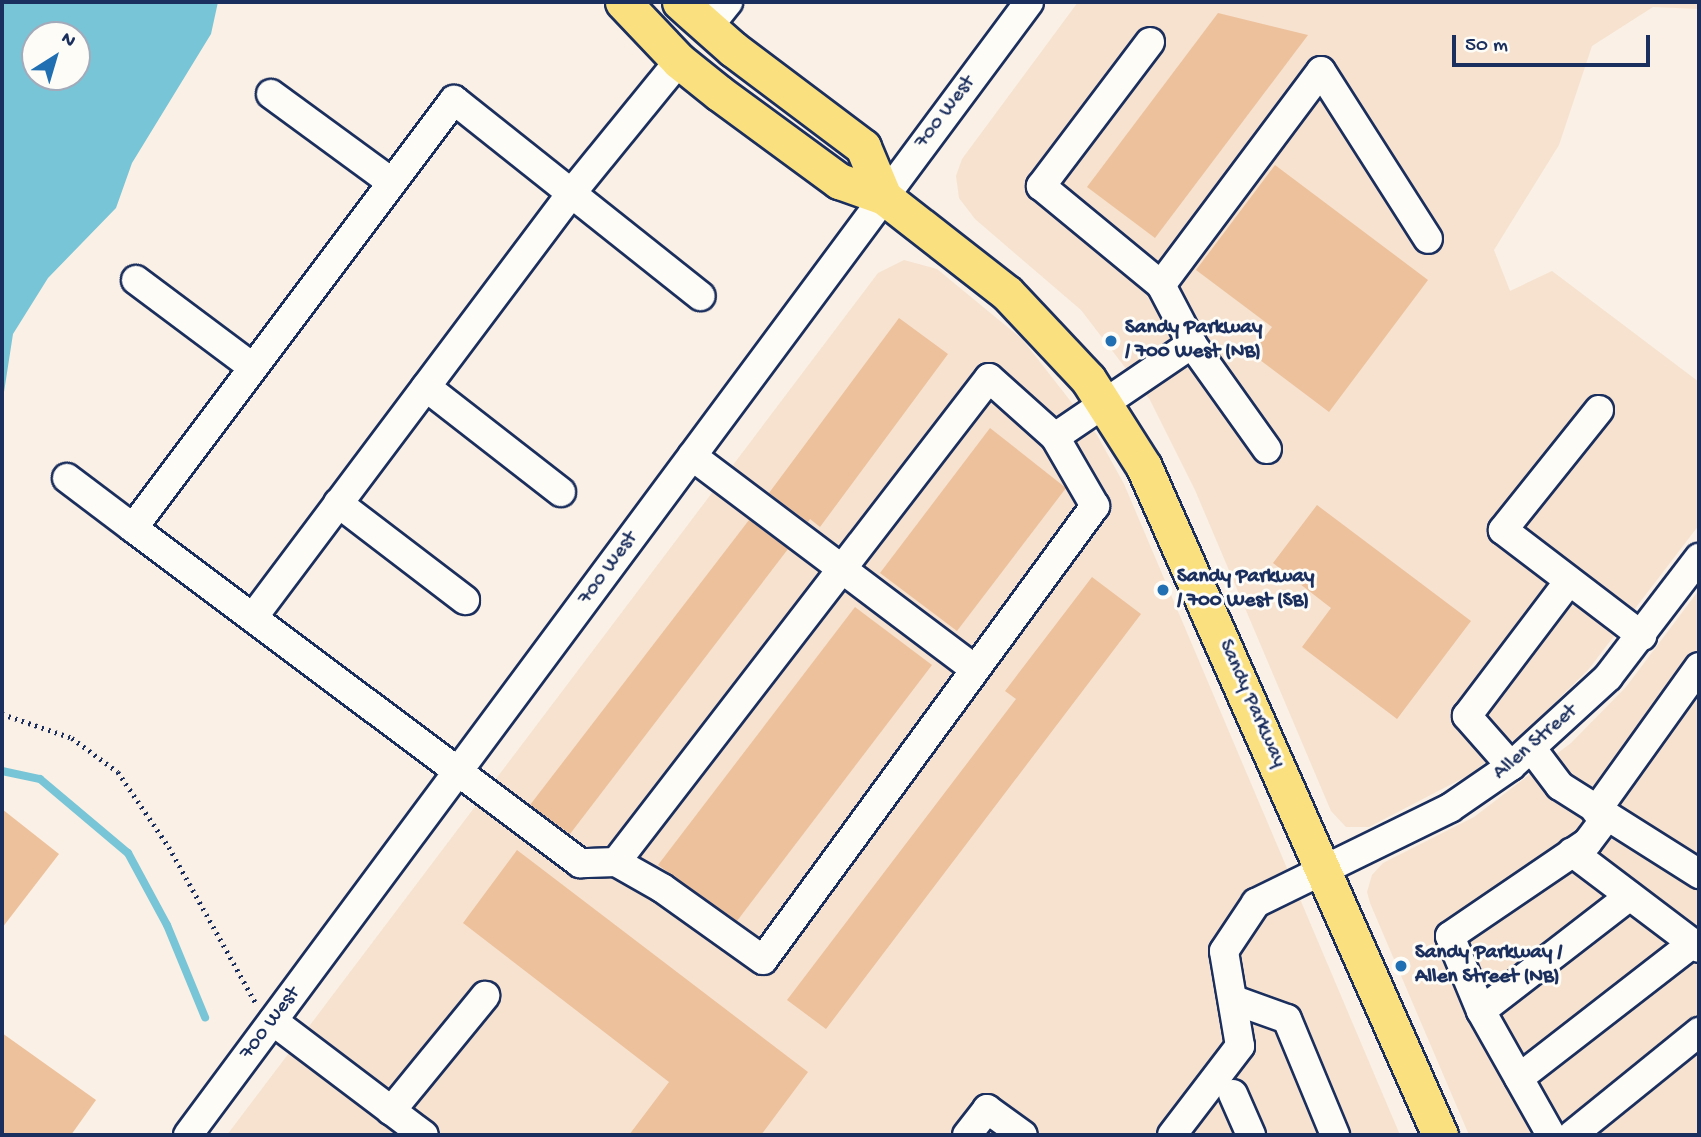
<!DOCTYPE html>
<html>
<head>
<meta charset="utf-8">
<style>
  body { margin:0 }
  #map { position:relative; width:1701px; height:1137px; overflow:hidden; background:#faf0e5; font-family:"Gochi Hand",sans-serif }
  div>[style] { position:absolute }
  .built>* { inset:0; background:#f6e2cf }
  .water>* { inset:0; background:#78c5d7 }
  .stream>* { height:8px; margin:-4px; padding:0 4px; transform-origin:4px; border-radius:4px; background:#78c5d7 }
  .building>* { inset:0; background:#edc19c }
  .path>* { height:4.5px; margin-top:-2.25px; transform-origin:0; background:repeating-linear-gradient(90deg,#1b2f5e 0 2px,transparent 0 7px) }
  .roads { filter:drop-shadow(2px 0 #1b2f5e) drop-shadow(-2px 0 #1b2f5e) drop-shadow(0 2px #1b2f5e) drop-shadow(0 -2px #1b2f5e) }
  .minor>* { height:28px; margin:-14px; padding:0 14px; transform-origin:14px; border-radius:14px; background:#fdfcf7 }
  .major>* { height:35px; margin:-17.5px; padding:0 17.5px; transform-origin:17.5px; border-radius:17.5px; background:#fbe080 }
  .dots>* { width:19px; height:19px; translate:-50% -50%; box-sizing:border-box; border:4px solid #fdfcf7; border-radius:50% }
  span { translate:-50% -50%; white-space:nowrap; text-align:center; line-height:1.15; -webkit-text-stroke:6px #fdfcf7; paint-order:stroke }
  .street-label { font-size:21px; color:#1b2f5e }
  .poi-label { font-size:21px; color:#1b2f5e; font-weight:700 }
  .left { translate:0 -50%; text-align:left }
  .frame { position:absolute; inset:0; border:4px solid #1b2f5e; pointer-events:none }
  .north { position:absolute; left:21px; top:21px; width:70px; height:70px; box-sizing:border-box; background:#fdfcf7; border:2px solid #a3aaba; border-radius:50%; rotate:37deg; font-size:19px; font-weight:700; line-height:28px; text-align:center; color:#1b2f5e }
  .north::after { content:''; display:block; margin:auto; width:24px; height:32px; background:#1f6fb2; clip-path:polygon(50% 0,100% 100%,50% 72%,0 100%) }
  .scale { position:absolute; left:1452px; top:35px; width:198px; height:32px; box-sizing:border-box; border:4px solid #1b2f5e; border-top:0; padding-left:9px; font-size:21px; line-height:24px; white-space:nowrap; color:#1b2f5e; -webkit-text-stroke:5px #fdfcf7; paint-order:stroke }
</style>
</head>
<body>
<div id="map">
  <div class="built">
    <i style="clip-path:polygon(1078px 2px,1699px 2px,1699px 9px,1653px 7px,1592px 46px,1559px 145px,1494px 250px,1510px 291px,1552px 271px,1699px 382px,1699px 525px,1588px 670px,1526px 731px,1469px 775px,1369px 827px,1346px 827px,1331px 811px,1195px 490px,1150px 400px,1081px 310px,975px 219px,959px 198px,956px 176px,962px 159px)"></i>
    <i style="clip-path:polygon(904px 260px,937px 269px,1022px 339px,1097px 435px,1124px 484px,1400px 1135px,227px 1135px,878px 273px)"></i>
    <i style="clip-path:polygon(1699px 590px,1699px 1135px,1469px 1135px,1370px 903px,1367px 892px,1372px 875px,1383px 863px,1474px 817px,1571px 743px,1626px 687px)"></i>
  </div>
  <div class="water">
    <i style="clip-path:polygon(evenodd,2px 2px,218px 2px,211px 34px,132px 163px,116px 208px,48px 278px,13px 334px,2px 405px,2px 2px,35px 35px,77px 35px,77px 77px,35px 77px,35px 35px)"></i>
  </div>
  <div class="stream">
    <i style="left:2px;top:771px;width:39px;rotate:12deg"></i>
    <i style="left:40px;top:779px;width:115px;rotate:40.1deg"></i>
    <i style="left:128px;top:853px;width:82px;rotate:61.6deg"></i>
    <i style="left:167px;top:925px;width:100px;rotate:67.6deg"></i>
  </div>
  <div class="building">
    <i style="clip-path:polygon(1218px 13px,1308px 35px,1155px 238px,1087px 187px)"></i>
    <i style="clip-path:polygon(1275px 165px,1428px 280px,1329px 412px,1252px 354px,1272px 327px,1196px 270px)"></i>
    <i style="clip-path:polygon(899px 318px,948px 354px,820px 527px,810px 519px,808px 522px,769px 493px)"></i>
    <i style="clip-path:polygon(990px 428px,1066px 488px,957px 631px,880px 573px)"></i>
    <i style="clip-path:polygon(1317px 505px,1471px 621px,1397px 719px,1302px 647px,1331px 608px,1273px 563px)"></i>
    <i style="clip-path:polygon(749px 520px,788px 549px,570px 834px,530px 805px)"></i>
    <i style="clip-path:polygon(1092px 577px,1141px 614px,826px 1029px,787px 1000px,1016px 699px,1005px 691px)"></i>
    <i style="clip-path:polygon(855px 607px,932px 665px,737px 921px,658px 865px)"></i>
    <i style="clip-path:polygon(2px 809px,59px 854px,2px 928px)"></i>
    <i style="clip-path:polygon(517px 850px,808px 1072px,761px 1135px,629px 1135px,669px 1082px,463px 923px)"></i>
    <i style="clip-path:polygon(2px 1033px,96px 1100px,71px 1135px,2px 1135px)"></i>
  </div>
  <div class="path">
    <i style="left:2px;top:714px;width:74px;rotate:18.9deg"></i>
    <i style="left:72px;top:738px;width:57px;rotate:36.5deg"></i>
    <i style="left:118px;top:772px;width:91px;rotate:55.8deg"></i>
    <i style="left:169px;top:847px;width:179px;rotate:60.9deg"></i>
  </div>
  <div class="roads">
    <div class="minor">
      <i style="left:708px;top:27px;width:32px;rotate:-51deg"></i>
      <i style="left:1150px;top:42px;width:181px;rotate:127.1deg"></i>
      <i style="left:1041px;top:186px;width:156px;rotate:39.5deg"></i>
      <i style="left:1161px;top:285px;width:67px;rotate:62.3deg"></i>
      <i style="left:271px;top:94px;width:147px;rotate:36.2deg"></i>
      <i style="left:136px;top:280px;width:144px;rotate:36.8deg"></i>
      <i style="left:1161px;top:285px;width:267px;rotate:-53.2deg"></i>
      <i style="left:1321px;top:71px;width:199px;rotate:57.5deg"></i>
      <i style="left:426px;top:387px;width:171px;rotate:37.9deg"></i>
      <i style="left:1599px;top:410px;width:154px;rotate:128.7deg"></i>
      <i style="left:1503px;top:530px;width:175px;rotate:37.3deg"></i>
      <i style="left:1055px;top:437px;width:166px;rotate:-34.2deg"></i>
      <i style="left:1192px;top:344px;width:129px;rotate:54.5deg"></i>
      <i style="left:692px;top:456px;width:354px;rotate:37deg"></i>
      <i style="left:67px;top:478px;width:83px;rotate:37.1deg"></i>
      <i style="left:338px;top:503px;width:160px;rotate:37.4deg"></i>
      <i style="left:254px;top:616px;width:531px;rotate:-53.11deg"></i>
      <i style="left:573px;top:191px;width:168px;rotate:-50.8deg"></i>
      <i style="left:1532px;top:749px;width:46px;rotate:52.9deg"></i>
      <i style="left:1560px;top:786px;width:165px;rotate:32.3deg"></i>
      <i style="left:1511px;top:766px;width:67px;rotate:-131.3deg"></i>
      <i style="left:1467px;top:716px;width:169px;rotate:-52.9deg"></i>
      <i style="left:1596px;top:811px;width:177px;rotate:-54.4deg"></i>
      <i style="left:1572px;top:852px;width:159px;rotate:37.1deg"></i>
      <i style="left:616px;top:862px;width:611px;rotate:-52.38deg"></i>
      <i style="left:989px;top:378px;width:89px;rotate:41.8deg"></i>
      <i style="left:1055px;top:437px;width:80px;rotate:59.9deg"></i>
      <i style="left:1095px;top:506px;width:562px;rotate:126.18deg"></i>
      <i style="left:763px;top:960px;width:124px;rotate:-144.5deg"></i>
      <i style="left:662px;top:888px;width:53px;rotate:-150.5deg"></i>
      <i style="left:616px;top:862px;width:36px;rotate:178deg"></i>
      <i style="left:580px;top:863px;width:559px;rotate:-143.15deg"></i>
      <i style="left:133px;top:528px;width:535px;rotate:-53.13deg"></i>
      <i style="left:454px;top:100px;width:315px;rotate:38.5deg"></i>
      <i style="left:1234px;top:1000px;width:56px;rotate:19.7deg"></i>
      <i style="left:1287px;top:1019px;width:126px;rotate:67.5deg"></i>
      <i style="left:1481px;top:1011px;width:188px;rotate:-37.7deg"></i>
      <i style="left:273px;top:1021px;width:189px;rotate:37.1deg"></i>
      <i style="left:1519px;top:1078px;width:220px;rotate:-37.8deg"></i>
      <i style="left:1233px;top:1094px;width:45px;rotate:66.3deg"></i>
      <i style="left:391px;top:1111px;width:149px;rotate:-50.7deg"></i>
      <i style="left:188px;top:1135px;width:1411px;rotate:-53.41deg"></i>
      <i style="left:967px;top:1135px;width:33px;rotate:-52deg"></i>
      <i style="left:987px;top:1109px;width:44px;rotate:35.8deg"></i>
      <i style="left:1172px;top:1135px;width:112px;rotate:-52.6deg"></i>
      <i style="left:1240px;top:1046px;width:96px;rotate:-99.6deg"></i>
      <i style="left:1224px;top:951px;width:58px;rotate:-56.3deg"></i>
      <i style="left:1256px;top:903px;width:216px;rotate:-26.1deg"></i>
      <i style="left:1450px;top:808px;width:74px;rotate:-34.5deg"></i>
      <i style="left:1511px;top:766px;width:132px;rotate:-42.5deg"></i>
      <i style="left:1608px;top:677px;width:150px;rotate:-52.6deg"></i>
      <i style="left:1551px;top:1135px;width:142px;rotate:-119.4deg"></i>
      <i style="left:1481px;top:1011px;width:81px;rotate:-112.5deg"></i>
      <i style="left:1450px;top:936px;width:166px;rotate:-34.2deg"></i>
      <i style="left:1587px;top:843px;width:31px;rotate:-53deg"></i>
      <i style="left:1572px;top:1135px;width:164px;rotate:-39deg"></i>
    </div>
    <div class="major">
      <i style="left:623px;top:2px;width:81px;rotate:46.5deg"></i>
      <i style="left:679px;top:61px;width:51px;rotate:38.7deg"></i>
      <i style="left:719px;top:93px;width:149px;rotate:36.3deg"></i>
      <i style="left:839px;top:181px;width:48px;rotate:19.6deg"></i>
      <i style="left:884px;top:197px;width:156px;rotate:38deg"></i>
      <i style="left:1007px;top:293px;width:118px;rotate:46.7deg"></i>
      <i style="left:1088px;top:379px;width:104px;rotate:57.5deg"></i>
      <i style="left:1144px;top:467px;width:731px;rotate:66.1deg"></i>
      <i style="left:680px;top:2px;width:71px;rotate:41.6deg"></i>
      <i style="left:733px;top:49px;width:163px;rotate:37deg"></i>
      <i style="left:863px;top:147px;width:54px;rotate:67.2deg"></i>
    </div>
  </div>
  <div class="dots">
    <i style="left:1111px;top:341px;background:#1f6fb2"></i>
    <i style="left:1163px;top:590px;background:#1f6fb2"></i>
    <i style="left:1401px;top:966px;background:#1f6fb2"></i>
  </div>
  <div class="street-label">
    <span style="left:946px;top:113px;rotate:-53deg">700 West</span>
    <span style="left:609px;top:569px;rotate:-54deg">700 West</span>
    <span style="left:1251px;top:704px;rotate:66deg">Sandy Parkway</span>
    <span style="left:1536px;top:743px;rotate:-41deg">Allen Street</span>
    <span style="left:271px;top:1024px;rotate:-53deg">700 West</span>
  </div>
  <div class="poi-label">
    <span class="left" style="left:1125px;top:341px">Sandy Parkway<br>/ 700 West (NB)</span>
    <span class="left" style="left:1177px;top:590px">Sandy Parkway<br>/ 700 West (SB)</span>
    <span class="left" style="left:1415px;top:966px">Sandy Parkway /<br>Allen Street (NB)</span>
  </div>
  <div class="frame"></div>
  <div class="north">N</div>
  <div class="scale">50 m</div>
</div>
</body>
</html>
